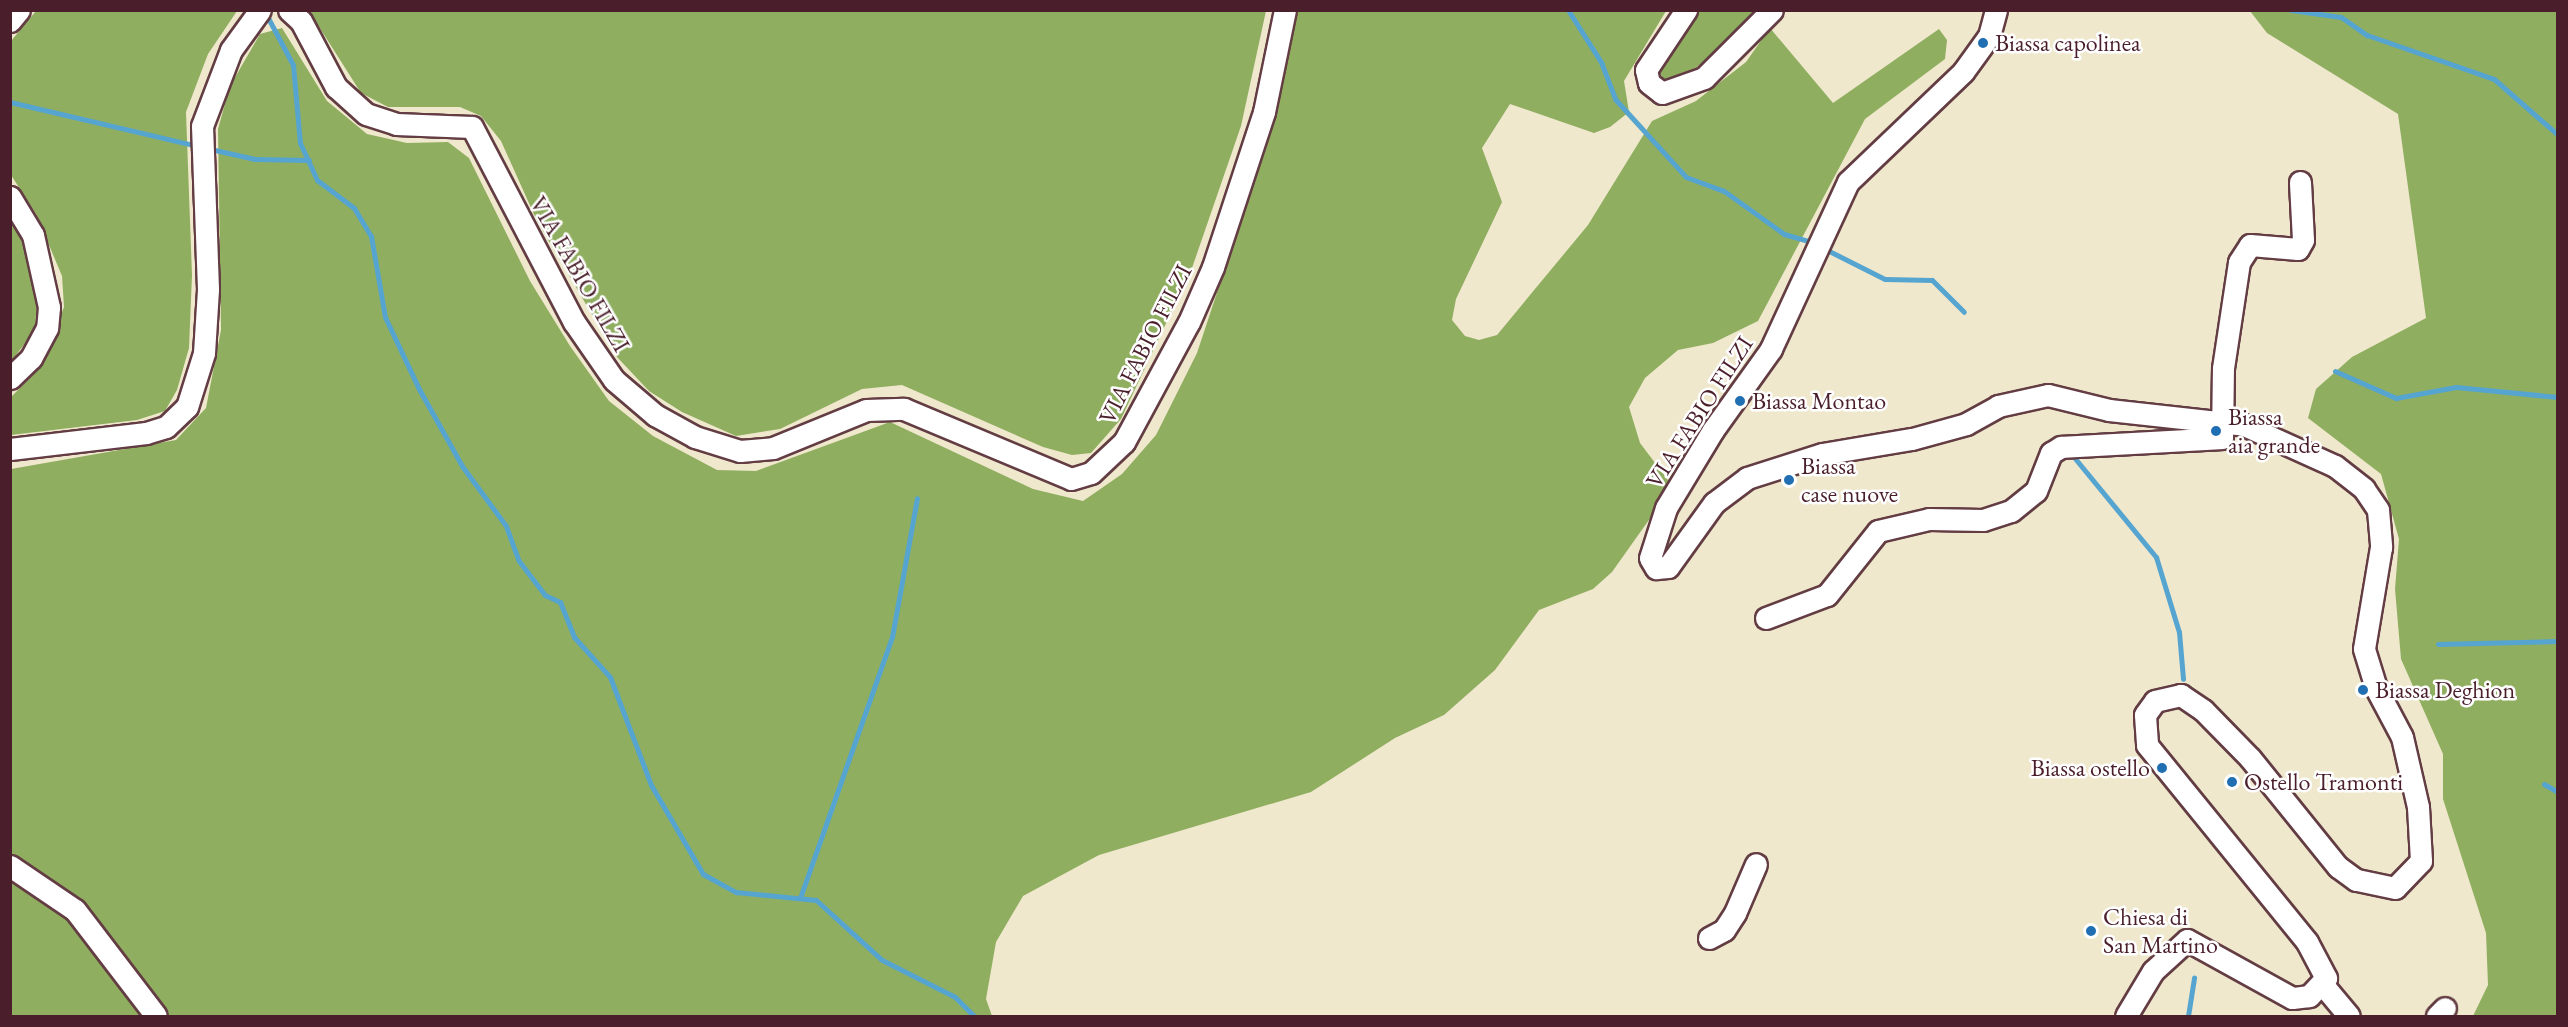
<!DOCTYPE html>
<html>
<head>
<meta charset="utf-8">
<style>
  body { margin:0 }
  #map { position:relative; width:2568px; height:1027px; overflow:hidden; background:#efe8cd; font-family:"EB Garamond",serif }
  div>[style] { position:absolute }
  .forest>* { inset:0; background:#90ae60 }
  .stream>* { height:5px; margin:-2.5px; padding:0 2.5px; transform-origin:2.5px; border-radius:2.5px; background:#56a5d0 }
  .roads { filter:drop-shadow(2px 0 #633d43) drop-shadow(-2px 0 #633d43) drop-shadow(0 2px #633d43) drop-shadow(0 -2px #633d43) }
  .minor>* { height:21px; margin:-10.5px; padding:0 10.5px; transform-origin:10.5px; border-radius:10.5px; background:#fff }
  .dots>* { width:16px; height:16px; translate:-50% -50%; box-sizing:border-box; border:3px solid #fff; border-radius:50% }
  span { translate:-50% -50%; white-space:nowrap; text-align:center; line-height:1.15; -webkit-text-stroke:5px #fff; paint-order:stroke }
  .poi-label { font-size:24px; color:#4a1f2b }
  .left { translate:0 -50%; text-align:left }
  .right { translate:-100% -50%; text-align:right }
  .street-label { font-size:24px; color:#4a1f2b }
  .frame { position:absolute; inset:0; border:12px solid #4a1f2b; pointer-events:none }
</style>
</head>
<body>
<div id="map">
  <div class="forest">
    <i style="clip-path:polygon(36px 11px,237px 11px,208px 54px,186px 112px,192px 275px,189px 348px,177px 390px,165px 411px,137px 420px,11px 435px,11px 397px,40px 368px,64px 307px,62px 276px,36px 214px,11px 175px,11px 41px)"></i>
    <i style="clip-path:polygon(309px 11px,1266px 11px,1241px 126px,1192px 268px,1121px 419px,1091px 453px,1072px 455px,1043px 447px,902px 385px,862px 389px,780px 429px,736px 436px,682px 412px,649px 391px,617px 357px,537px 221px,501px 141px,481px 116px,460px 107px,388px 107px,361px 93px)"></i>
    <i style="clip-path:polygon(1294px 11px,1666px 11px,1624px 81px,1629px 112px,1610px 127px,1594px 133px,1510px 104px,1482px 148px,1502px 202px,1456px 299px,1452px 320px,1465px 336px,1479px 340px,1497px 335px,1588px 225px,1652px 121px,1696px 101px,1746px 62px,1770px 28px,1833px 103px,1939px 29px,1947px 40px,1945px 59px,1865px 119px,1758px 321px,1713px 343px,1678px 350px,1645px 378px,1629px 407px,1640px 443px,1668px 480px,1651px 517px,1612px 572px,1593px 589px,1539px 610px,1495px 670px,1444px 715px,1395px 738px,1311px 792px,1099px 855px,1023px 896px,996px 942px,986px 999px,992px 1016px,11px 1016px,11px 469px,176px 440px,206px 408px,221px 330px,218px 129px,230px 86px,260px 34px,282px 28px,327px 101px,367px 134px,407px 143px,448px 142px,469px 158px,530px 281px,570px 346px,609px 401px,653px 436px,717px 470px,756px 471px,890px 422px,1033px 489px,1083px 501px,1122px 474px,1156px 435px,1197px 353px,1247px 202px)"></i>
    <i style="clip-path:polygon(1699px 11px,1756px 11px,1717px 52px,1683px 77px,1666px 81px,1658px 72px,1660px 65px)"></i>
    <i style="clip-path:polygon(2250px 11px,2557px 11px,2557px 1016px,2473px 1016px,2488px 985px,2486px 933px,2443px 799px,2443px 754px,2401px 659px,2395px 589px,2399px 539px,2381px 474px,2308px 418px,2316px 389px,2352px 357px,2426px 318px,2398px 114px,2267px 33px)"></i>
    <i style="clip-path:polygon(10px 211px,38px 284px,35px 330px,10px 363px)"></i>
  </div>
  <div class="stream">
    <i style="left:1568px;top:10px;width:62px;rotate:57.6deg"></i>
    <i style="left:1601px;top:62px;width:40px;rotate:69deg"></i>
    <i style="left:1615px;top:99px;width:105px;rotate:47.7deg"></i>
    <i style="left:1686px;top:177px;width:40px;rotate:20.2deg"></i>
    <i style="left:1724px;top:191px;width:74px;rotate:35.6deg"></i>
    <i style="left:1784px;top:234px;width:32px;rotate:16deg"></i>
    <i style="left:2291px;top:10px;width:50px;rotate:8deg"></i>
    <i style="left:2341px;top:17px;width:32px;rotate:35deg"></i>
    <i style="left:2367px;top:35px;width:134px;rotate:19.1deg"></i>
    <i style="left:2494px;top:79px;width:85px;rotate:41.2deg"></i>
    <i style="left:266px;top:14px;width:58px;rotate:62.1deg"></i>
    <i style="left:293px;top:65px;width:78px;rotate:84.9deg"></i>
    <i style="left:300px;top:143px;width:41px;rotate:65.3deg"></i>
    <i style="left:317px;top:180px;width:46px;rotate:37.1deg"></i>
    <i style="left:354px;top:208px;width:33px;rotate:59deg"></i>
    <i style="left:371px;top:236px;width:82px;rotate:80.2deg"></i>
    <i style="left:385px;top:317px;width:80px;rotate:64.7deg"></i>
    <i style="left:419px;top:389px;width:88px;rotate:60.8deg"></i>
    <i style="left:462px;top:466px;width:74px;rotate:53.7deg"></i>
    <i style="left:506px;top:526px;width:37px;rotate:70deg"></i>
    <i style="left:519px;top:561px;width:43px;rotate:52.6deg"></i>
    <i style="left:545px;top:595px;width:17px;rotate:25deg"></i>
    <i style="left:560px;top:602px;width:38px;rotate:68deg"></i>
    <i style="left:574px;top:637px;width:54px;rotate:48deg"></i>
    <i style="left:610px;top:677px;width:116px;rotate:69.2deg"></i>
    <i style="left:651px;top:785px;width:103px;rotate:59.7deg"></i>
    <i style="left:703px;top:874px;width:38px;rotate:29deg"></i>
    <i style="left:736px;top:892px;width:80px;rotate:5.7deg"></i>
    <i style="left:816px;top:900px;width:89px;rotate:42.3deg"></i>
    <i style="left:882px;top:960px;width:82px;rotate:26.9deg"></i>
    <i style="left:955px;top:997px;width:27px;rotate:45deg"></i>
    <i style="left:10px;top:102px;width:192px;rotate:13.2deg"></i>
    <i style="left:206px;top:148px;width:50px;rotate:12.7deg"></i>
    <i style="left:255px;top:159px;width:54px;rotate:1.1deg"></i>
    <i style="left:1823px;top:248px;width:69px;rotate:26.6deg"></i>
    <i style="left:1885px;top:279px;width:47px;rotate:1.2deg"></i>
    <i style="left:1932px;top:280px;width:45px;rotate:45deg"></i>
    <i style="left:2335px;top:371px;width:67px;rotate:23.9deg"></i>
    <i style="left:2396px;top:398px;width:61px;rotate:-10.4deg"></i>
    <i style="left:2456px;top:387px;width:102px;rotate:5.6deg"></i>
    <i style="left:2073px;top:456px;width:131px;rotate:50.6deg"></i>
    <i style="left:2156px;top:557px;width:78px;rotate:73deg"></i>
    <i style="left:2179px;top:632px;width:47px;rotate:85.1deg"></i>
    <i style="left:2438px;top:644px;width:120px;rotate:-1.4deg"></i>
    <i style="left:2544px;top:784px;width:16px;rotate:30deg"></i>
    <i style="left:800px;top:898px;width:277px;rotate:-70.6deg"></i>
    <i style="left:892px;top:637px;width:141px;rotate:-79.8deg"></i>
    <i style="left:2188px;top:1016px;width:39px;rotate:-81deg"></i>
  </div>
  <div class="roads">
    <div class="minor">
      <i style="left:289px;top:10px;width:16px;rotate:43deg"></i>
      <i style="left:301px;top:21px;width:75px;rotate:62.1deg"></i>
      <i style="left:336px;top:87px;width:40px;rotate:42deg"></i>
      <i style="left:366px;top:114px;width:32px;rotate:18deg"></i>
      <i style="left:396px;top:124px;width:76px;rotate:2.3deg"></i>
      <i style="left:472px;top:127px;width:220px;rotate:62.4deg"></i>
      <i style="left:574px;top:322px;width:70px;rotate:55.4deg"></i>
      <i style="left:614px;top:380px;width:54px;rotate:40.5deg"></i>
      <i style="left:655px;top:415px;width:46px;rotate:28.8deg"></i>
      <i style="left:695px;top:437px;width:47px;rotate:17.3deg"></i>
      <i style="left:740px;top:451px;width:33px;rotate:-5deg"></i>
      <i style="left:773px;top:448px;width:100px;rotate:-22.2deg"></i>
      <i style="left:866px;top:410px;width:38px;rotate:-2deg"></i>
      <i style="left:904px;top:409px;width:181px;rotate:22.7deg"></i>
      <i style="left:1071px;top:479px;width:21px;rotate:-17deg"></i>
      <i style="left:1091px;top:473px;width:45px;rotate:-43.2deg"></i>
      <i style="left:1124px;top:442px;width:136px;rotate:-61.6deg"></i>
      <i style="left:1189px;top:322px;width:60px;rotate:-66.4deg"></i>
      <i style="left:1213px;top:267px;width:163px;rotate:-71.8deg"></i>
      <i style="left:1264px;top:112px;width:104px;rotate:-78.4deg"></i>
      <i style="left:1686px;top:10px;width:72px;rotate:123.7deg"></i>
      <i style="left:1646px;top:70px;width:13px;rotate:77deg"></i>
      <i style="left:1649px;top:83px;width:16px;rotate:38deg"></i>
      <i style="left:1662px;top:93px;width:45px;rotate:-19.7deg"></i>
      <i style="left:1704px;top:78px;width:96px;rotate:-45deg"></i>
      <i style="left:1996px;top:10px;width:27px;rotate:105deg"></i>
      <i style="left:1989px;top:36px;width:44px;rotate:125.8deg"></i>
      <i style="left:1963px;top:72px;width:159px;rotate:136.3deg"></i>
      <i style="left:1848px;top:182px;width:184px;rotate:114.8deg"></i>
      <i style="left:1771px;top:349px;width:100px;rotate:125.6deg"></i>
      <i style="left:1713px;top:430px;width:91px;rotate:121.1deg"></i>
      <i style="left:1666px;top:508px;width:52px;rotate:107.7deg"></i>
      <i style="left:1650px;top:558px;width:12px;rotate:59deg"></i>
      <i style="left:1656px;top:568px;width:12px;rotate:-5deg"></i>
      <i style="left:1668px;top:567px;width:79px;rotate:-54.3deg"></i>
      <i style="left:1714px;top:503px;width:41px;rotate:-37.1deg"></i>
      <i style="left:1747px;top:478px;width:79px;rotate:-17.7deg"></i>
      <i style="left:1822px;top:454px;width:91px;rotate:-9.5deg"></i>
      <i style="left:1912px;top:439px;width:56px;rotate:-15.5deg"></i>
      <i style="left:1966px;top:424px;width:37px;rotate:-29deg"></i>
      <i style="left:1998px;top:406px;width:51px;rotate:-12.4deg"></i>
      <i style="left:2048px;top:395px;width:63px;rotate:13.8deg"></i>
      <i style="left:2109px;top:410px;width:136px;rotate:6.3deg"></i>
      <i style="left:2244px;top:425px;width:100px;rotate:24.3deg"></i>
      <i style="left:2335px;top:466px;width:37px;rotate:38deg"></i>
      <i style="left:2364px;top:489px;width:25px;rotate:56deg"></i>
      <i style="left:2378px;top:510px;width:37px;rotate:85deg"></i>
      <i style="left:2381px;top:547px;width:103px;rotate:99.5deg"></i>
      <i style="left:2364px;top:649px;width:41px;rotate:72.9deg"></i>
      <i style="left:2376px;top:688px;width:55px;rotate:62deg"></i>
      <i style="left:2402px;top:737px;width:72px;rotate:77.1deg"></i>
      <i style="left:2418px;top:807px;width:54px;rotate:86.8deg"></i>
      <i style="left:2421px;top:861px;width:37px;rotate:134deg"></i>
      <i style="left:2395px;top:888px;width:40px;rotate:-168deg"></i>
      <i style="left:2356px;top:880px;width:22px;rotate:-144deg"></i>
      <i style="left:2338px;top:867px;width:140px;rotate:-128.9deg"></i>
      <i style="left:2250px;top:758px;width:67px;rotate:-134.4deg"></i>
      <i style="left:2203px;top:710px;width:27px;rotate:-146deg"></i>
      <i style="left:2181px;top:695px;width:27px;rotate:167deg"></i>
      <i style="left:2155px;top:701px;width:17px;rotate:126deg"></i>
      <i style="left:2145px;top:715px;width:30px;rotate:86deg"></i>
      <i style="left:2147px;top:745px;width:254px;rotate:50.9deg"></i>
      <i style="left:2307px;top:942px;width:41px;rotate:62.2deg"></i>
      <i style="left:2326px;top:978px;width:25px;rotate:133deg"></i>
      <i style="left:2309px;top:996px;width:17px;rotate:173deg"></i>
      <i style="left:2292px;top:998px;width:120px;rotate:-151.1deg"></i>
      <i style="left:2187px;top:940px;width:46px;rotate:137.6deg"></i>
      <i style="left:2153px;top:971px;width:52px;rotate:121deg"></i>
      <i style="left:10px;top:21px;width:14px;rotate:-51deg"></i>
      <i style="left:10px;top:197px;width:44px;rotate:58.8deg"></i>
      <i style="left:33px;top:235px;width:74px;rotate:77.5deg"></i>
      <i style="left:49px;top:307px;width:21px;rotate:95deg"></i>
      <i style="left:47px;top:328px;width:34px;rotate:118deg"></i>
      <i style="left:31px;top:358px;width:29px;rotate:136deg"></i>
      <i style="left:10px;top:449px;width:137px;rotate:-6.7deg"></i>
      <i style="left:146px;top:433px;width:21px;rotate:-17deg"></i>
      <i style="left:166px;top:427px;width:29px;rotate:-44deg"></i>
      <i style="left:187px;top:407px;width:57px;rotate:-72.5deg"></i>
      <i style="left:204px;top:353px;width:64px;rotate:-86.4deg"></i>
      <i style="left:208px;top:289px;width:163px;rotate:-92.1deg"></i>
      <i style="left:202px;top:126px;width:81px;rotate:-69.1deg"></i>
      <i style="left:231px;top:50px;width:49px;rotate:-54.1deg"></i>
      <i style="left:1766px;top:618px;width:65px;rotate:-20.7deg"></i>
      <i style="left:1827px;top:595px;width:82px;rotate:-51.4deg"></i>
      <i style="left:1878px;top:531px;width:52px;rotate:-13.2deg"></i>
      <i style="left:1929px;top:519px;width:54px;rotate:1.1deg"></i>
      <i style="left:1983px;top:520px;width:29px;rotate:-18deg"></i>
      <i style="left:2011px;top:511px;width:32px;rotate:-39deg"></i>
      <i style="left:2036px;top:491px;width:41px;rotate:-68.5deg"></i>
      <i style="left:2051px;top:453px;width:12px;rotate:-31deg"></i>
      <i style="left:2061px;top:447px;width:161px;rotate:-3.2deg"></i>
      <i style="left:2222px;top:438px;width:70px;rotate:-89.2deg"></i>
      <i style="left:2223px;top:368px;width:107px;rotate:-81.4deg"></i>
      <i style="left:2239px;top:262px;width:20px;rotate:-57deg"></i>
      <i style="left:2250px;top:245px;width:48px;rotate:4.8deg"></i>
      <i style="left:2298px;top:249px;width:10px;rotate:-61deg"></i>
      <i style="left:2303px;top:240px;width:58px;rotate:-93deg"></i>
      <i style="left:10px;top:866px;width:78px;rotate:34.1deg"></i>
      <i style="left:75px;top:910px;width:133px;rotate:52.6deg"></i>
      <i style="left:1709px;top:938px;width:17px;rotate:-28deg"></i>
      <i style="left:1724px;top:930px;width:20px;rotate:-57deg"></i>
      <i style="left:1735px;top:913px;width:53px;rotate:-66.8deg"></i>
      <i style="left:2323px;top:985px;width:40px;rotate:50deg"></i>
      <i style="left:2437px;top:1016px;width:11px;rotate:-45deg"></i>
    </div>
  </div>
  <div class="dots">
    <i style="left:1983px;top:43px;background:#1f6fb2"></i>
    <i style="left:1740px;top:401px;background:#1f6fb2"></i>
    <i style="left:2216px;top:431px;background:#1f6fb2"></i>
    <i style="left:1789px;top:480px;background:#1f6fb2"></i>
    <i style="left:2363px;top:690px;background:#1f6fb2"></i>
    <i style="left:2162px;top:768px;background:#1f6fb2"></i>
    <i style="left:2232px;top:782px;background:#1f6fb2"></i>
    <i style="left:2091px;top:931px;background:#1f6fb2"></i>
  </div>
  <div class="poi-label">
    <span class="left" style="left:1995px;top:43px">Biassa capolinea</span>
    <span class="left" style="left:1752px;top:401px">Biassa Montao</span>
    <span class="left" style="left:2228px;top:431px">Biassa<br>aia grande</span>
    <span class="left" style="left:1801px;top:480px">Biassa<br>case nuove</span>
    <span class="left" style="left:2375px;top:690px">Biassa Deghion</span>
    <span class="right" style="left:2150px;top:768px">Biassa ostello</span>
    <span class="left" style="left:2244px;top:782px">Ostello Tramonti</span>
    <span class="left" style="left:2103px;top:931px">Chiesa di<br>San Martino</span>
  </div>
  <div class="street-label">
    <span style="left:580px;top:274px;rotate:60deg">VIA FABIO FILZI</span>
    <span style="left:1145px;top:344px;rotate:-63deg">VIA FABIO FILZI</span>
    <span style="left:1699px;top:412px;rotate:-57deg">VIA FABIO FILZI</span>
  </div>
  <div class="frame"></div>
</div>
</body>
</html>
